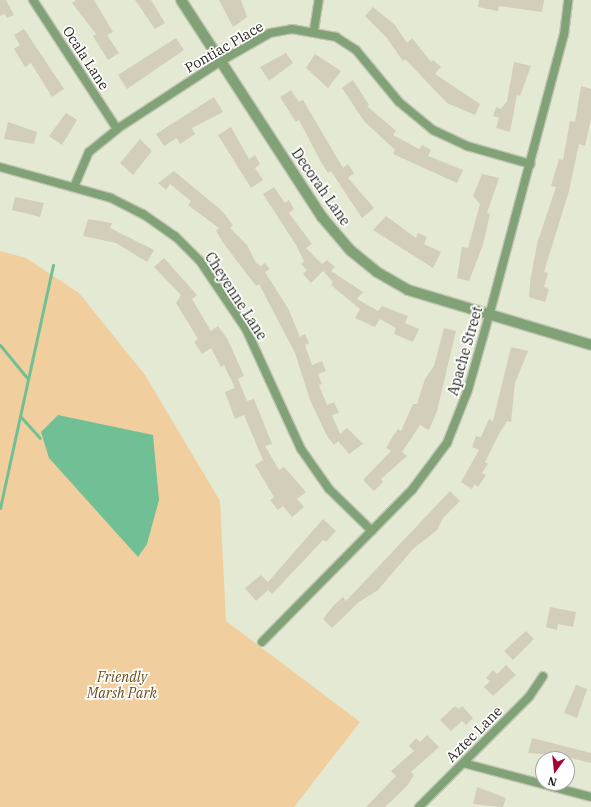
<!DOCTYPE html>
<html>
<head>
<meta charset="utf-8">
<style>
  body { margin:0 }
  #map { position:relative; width:591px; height:807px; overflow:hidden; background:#e4e9d4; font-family:"IBM Plex Serif",serif }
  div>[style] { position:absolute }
  .green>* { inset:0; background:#f0ce9d }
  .water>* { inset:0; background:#71c095 }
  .stream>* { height:3px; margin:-1.5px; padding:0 1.5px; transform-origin:1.5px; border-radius:1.5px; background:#71c095 }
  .building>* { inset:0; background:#d2ceba }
  .roads { filter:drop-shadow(1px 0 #c1c5b2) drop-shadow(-1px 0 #c1c5b2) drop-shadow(0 1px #c1c5b2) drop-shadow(0 -1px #c1c5b2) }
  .minor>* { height:8px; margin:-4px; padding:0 4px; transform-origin:4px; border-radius:4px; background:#81a277 }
  .tertiary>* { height:10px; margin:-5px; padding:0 5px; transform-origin:5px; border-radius:5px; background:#81a277 }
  span { translate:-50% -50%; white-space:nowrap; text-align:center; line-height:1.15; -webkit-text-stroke:3.5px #fff; paint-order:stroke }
  .street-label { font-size:14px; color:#1f2019 }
  .park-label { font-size:14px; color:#6c4d1a; font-style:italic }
  .north { position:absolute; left:535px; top:751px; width:40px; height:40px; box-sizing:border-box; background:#fff; border:1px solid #a5a6a3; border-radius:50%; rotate:195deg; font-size:11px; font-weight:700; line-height:16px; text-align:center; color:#1f2019 }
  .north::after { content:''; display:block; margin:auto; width:14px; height:18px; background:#a40634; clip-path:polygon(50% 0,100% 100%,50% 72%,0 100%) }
</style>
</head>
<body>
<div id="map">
  <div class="green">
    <i style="clip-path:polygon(0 251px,26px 258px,79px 293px,145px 375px,220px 501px,226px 621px,360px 722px,294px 807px,0 807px)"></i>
  </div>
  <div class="water">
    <i style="clip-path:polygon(58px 415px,153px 435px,159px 500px,147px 544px,138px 557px,49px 458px,41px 432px)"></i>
  </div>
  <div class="stream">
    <i style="left:0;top:345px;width:44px;rotate:50.5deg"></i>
    <i style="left:21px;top:417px;width:28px;rotate:48deg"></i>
    <i style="left:0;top:508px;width:249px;rotate:-77.7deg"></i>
  </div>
  <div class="building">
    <i style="clip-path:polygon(0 0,6px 0,14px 15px,7px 18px,5px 14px,0 16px)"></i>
    <i style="clip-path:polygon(76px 0,94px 0,113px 32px,107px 35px,119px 53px,108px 60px,93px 36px,96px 34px,72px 3px)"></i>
    <i style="clip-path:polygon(135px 0,151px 0,165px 23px,155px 29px)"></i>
    <i style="clip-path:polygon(219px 0,241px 0,247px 17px,233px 27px)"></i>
    <i style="clip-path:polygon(479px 0,544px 0,542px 12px,499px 6px,498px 11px,478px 7px)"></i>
    <i style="clip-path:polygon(373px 7px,395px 25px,407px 43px,412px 38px,431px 62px,433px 60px,441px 67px,435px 74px,480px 104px,475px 115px,447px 103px,405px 59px,403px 61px,386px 37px,365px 16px)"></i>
    <i style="clip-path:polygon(24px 29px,64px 89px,52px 97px,31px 63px,25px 67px,14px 49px,20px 45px,14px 35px)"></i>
    <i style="clip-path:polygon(176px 38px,184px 50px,127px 89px,118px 75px)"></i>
    <i style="clip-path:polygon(286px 53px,293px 63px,269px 81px,260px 67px)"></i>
    <i style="clip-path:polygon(315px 54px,341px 71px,328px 88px,306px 68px)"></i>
    <i style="clip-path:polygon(514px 62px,531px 66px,520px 96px,517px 95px,510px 132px,496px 128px,499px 118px,493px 116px,496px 107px,501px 109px,507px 101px)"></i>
    <i style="clip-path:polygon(353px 80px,369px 105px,367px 106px,396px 131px,393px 135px,419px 149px,422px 145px,431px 150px,428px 156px,463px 170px,457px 183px,393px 154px,395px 150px,364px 121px,342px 88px)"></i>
    <i style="clip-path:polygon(581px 86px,591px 89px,591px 119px,585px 146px,579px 144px,569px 191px,544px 272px,548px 273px,544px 287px,549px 289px,545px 302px,529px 297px,530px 282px,537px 244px,556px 187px,551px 186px,559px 159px,563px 160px,570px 121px,575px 122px)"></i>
    <i style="clip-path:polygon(291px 90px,299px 102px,303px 100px,343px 168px,348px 164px,354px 173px,348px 178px,374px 208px,362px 218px,331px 171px,328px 173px,321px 162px,299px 120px,296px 122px,280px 97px)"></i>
    <i style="clip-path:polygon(214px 97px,223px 112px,192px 128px,195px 134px,180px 144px,177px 138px,164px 146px,156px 134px)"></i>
    <i style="clip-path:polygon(66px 113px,77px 120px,62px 145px,49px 136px)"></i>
    <i style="clip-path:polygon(8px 122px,37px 132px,34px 144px,4px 139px)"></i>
    <i style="clip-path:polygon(231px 127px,249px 159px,255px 155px,260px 164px,255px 168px,263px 180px,251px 188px,218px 135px)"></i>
    <i style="clip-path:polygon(140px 139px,152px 151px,133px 175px,120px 163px)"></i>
    <i style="clip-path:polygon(174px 171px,222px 211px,233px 225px,230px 228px,247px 245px,256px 263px,261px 266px,265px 263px,270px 269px,265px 272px,289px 310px,300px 337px,305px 334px,309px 343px,305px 345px,312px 365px,322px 361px,326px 371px,318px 374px,322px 384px,319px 385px,327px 405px,334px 402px,339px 413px,332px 415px,340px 434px,347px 428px,363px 444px,349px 454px,338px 441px,334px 445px,327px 436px,310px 400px,295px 353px,259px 284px,256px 286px,224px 244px,216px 231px,219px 228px,188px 205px,191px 201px,170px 184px,166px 190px,158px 183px)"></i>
    <i style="clip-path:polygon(482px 174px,499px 178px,487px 213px,490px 214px,483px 245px,469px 281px,457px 278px,462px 247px,468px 248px,480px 204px,473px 196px)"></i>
    <i style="clip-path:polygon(274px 187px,285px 203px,289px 200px,294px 209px,289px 213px,312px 244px,306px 248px,322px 264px,327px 260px,335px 267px,331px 271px,363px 292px,357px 299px,378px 311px,382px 306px,408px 316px,405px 323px,419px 329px,413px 342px,394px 334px,396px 328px,380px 319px,375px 327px,355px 318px,360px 309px,331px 285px,333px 282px,323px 271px,311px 283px,303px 274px,307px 270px,301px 264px,304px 261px,296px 245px,263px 194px)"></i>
    <i style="clip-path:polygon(15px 197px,44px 203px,40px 217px,12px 210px)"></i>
    <i style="clip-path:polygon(386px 216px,416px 238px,418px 233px,427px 237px,424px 244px,441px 252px,433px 268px,373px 230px)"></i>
    <i style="clip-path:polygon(88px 219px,112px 223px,110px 228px,154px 250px,147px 262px,116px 243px,83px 236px)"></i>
    <i style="clip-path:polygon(164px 258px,197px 295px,192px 299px,211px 331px,218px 326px,228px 340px,244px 376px,238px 379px,247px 401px,254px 399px,272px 444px,265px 446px,279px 470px,284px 467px,306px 492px,297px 499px,304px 507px,292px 517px,283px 506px,278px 510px,270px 500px,274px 497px,255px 465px,263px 460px,244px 415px,235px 419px,232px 411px,225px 392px,235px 388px,224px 365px,221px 367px,211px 348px,202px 354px,194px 342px,198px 339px,176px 303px,181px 295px,154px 267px)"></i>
    <i style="clip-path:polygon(444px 328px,456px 331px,437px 411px,429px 430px,420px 425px,402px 452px,407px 456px,381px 479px,383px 482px,374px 491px,363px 480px,391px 451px,386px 448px,393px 436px,398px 429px,401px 431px,413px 404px,417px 404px,425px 379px,434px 366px)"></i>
    <i style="clip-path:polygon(511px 347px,528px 351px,515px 383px,511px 422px,507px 421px,499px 434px,485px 462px,488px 464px,482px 473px,486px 475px,478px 487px,475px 484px,472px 489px,461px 482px,479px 450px,472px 447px,476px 436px,481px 437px,489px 419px,493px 421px)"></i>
    <i style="clip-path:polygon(450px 491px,460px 501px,443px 518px,437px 530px,413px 549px,378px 590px,359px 602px,332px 628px,323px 619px,333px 606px,343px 597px,346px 601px)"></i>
    <i style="clip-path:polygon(323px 519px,336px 531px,326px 542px,323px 540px,272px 594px,268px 590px,256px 601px,245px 588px,261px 575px,268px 582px)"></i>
    <i style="clip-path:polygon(550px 607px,576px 612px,573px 627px,558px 624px,557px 630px,546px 627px)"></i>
    <i style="clip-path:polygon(526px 631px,534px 639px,513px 660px,504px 651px)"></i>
    <i style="clip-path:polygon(506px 665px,516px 675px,493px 696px,484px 687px,490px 681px,486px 678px,493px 670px,497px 674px)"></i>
    <i style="clip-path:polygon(576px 685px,587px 689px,577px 718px,564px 713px)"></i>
    <i style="clip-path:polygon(455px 706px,459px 709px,462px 706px,473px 718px,466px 725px,462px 721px,451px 731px,440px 720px)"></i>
    <i style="clip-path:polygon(427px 735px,439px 747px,411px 772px,414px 775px,407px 786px,385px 807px,366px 807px,396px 776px,391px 771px,414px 751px,409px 746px,416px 738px,420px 742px)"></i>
    <i style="clip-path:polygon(532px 738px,591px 753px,591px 763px,558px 755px,528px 753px)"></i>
    <i style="clip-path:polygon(477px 787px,506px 798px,503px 807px,473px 804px)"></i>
  </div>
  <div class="roads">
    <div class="minor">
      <i style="left:33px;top:0;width:154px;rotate:56.9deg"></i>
      <i style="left:314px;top:30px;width:30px;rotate:-81deg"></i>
      <i style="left:0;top:167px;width:115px;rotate:15.6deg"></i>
      <i style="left:111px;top:198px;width:36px;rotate:27deg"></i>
      <i style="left:143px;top:214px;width:39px;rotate:35deg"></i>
      <i style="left:175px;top:236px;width:35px;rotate:45deg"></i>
      <i style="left:200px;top:261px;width:82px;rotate:55.9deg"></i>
      <i style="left:246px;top:329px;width:132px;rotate:65.4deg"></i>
      <i style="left:301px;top:449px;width:49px;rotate:55deg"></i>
      <i style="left:329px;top:489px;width:60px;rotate:44.3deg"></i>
      <i style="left:74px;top:187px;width:38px;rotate:-67deg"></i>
      <i style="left:89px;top:152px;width:36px;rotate:-39deg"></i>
      <i style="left:117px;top:129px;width:124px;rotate:-33.2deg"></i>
      <i style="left:221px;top:61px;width:56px;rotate:-29.7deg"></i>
      <i style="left:270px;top:33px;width:22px;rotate:-10deg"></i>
      <i style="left:292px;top:29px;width:45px;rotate:10.3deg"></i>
      <i style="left:336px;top:37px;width:24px;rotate:33deg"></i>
      <i style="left:356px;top:50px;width:67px;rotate:50.4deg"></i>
      <i style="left:399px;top:102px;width:44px;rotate:39.5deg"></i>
      <i style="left:433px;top:130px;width:38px;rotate:25deg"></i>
      <i style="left:467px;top:146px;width:66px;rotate:15.9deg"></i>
      <i style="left:262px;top:642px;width:214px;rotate:-45.4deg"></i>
      <i style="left:412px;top:490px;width:59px;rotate:-53.3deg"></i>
      <i style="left:447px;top:443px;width:57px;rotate:-68.4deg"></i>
      <i style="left:468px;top:390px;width:77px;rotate:-74.2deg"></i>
      <i style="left:489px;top:316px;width:291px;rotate:-75.1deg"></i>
      <i style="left:564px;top:35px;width:35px;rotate:-83deg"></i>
      <i style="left:463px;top:763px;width:132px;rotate:14.9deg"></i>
      <i style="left:419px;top:807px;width:156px;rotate:-45deg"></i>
      <i style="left:529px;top:697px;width:25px;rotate:-56deg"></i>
    </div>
    <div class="tertiary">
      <i style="left:181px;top:0;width:259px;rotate:57deg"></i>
      <i style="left:322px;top:217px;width:43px;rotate:49.7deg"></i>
      <i style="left:350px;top:250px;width:35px;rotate:39deg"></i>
      <i style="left:377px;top:272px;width:36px;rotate:30deg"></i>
      <i style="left:408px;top:290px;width:191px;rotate:16.7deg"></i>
    </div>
  </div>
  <div class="street-label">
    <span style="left:224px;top:47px;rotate:-30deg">Pontiac Place</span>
    <span style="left:86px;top:58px;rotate:57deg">Ocala Lane</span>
    <span style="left:321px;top:187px;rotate:55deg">Decorah Lane</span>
    <span style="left:236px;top:296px;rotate:57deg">Cheyenne Lane</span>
    <span style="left:465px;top:351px;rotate:-74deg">Apache Street</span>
    <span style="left:474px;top:734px;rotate:-45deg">Aztec Lane</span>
  </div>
  <div class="park-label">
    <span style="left:122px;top:685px">Friendly<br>Marsh Park</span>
  </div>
  <div class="north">N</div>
</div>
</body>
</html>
